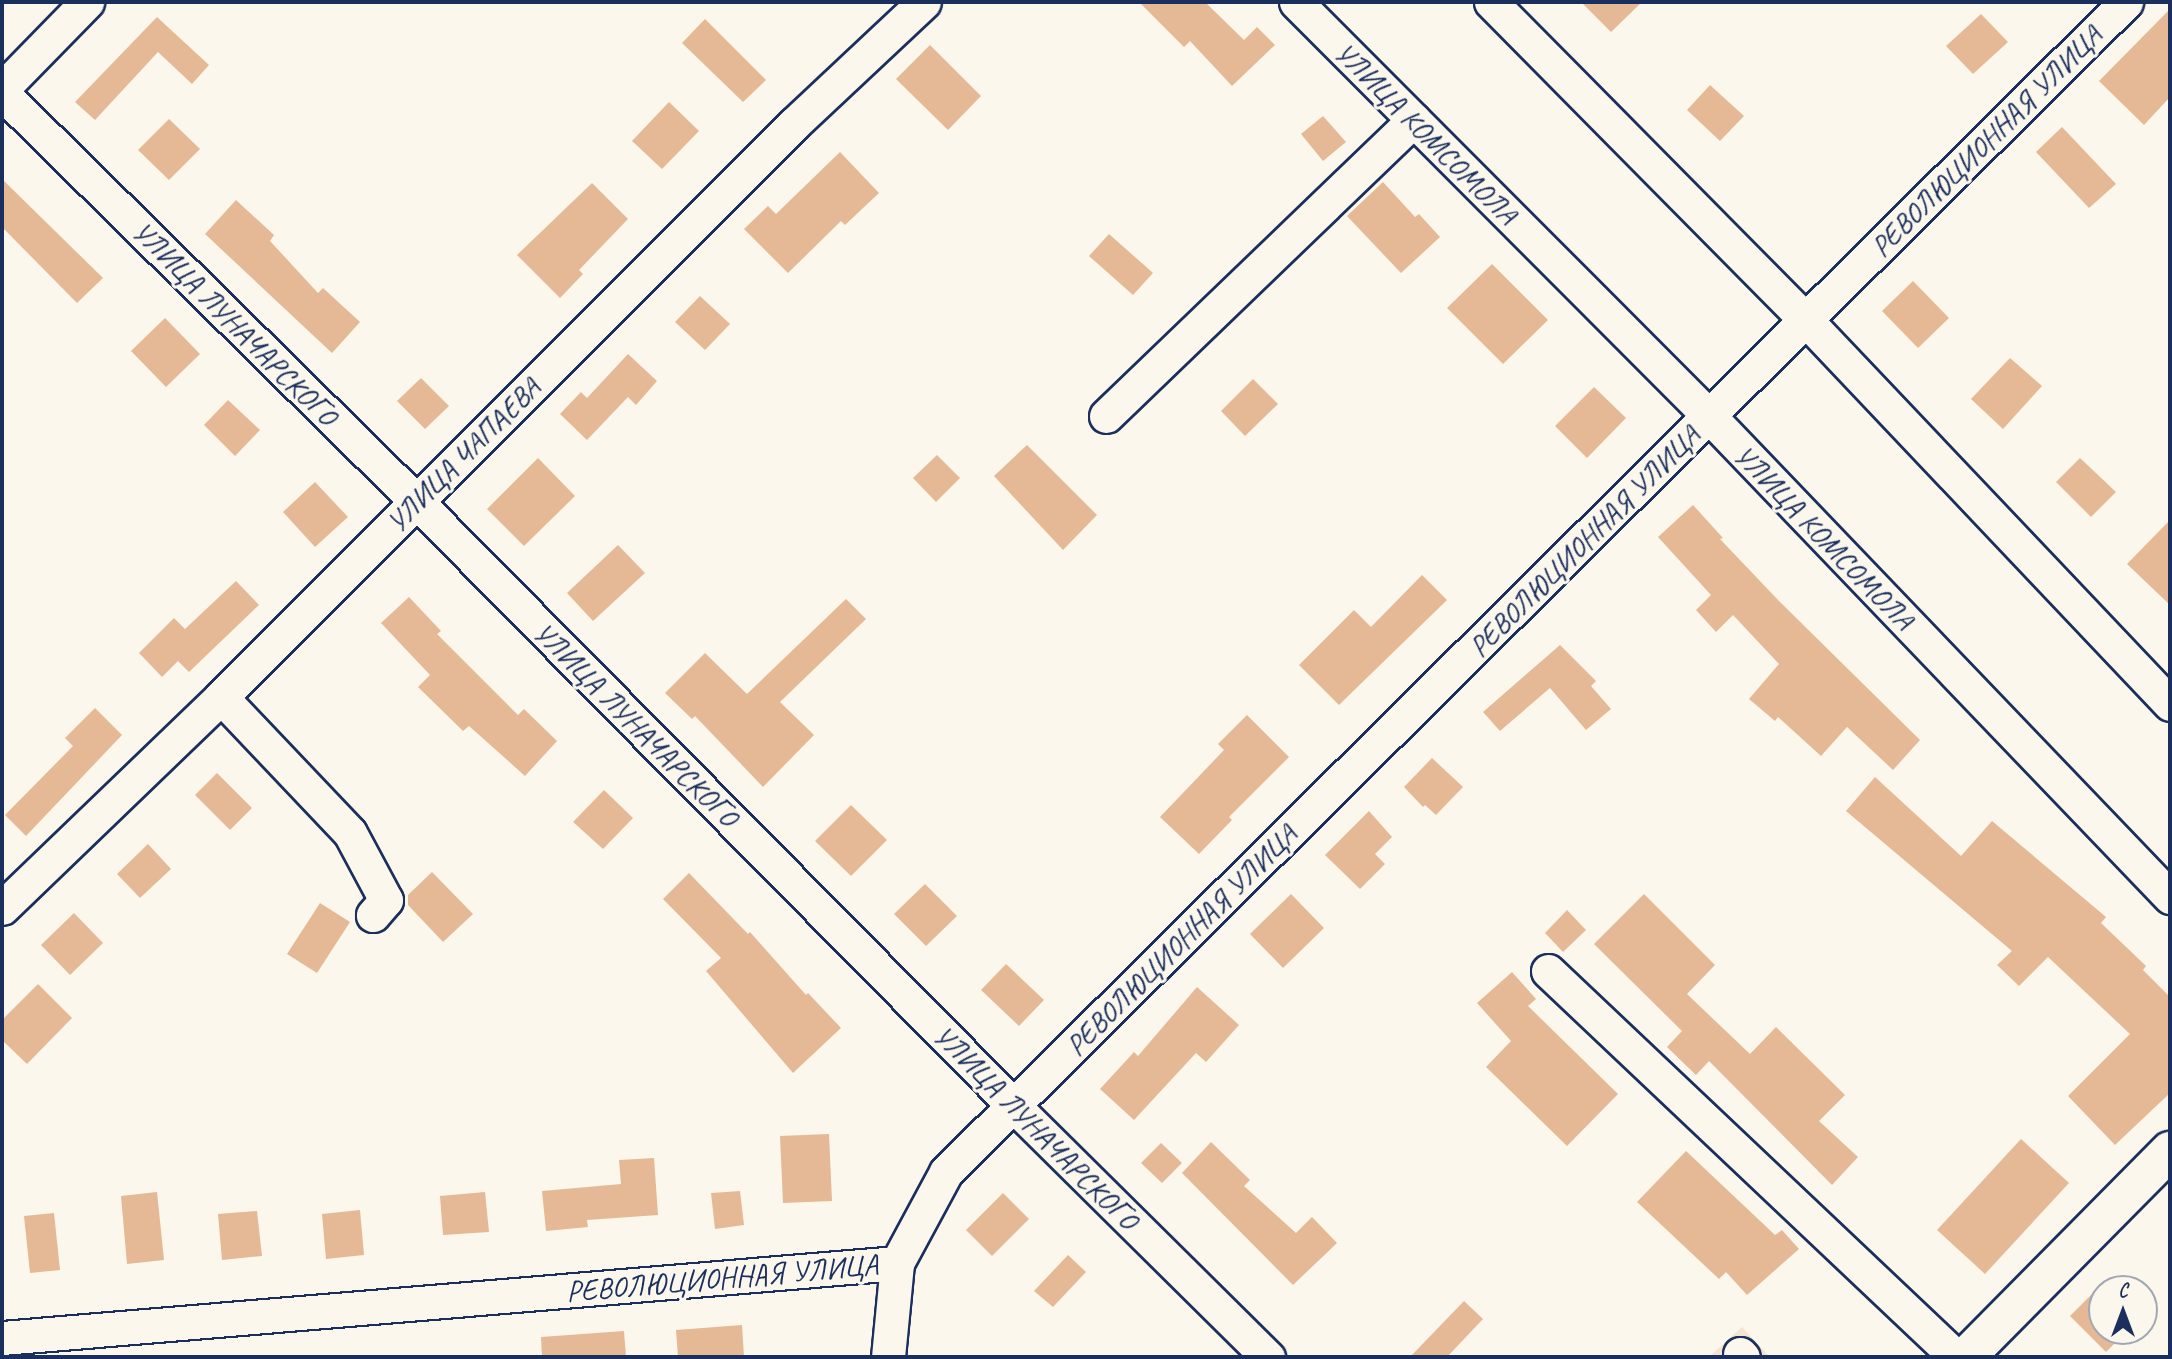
<!DOCTYPE html>
<html>
<head>
<meta charset="utf-8">
<style>
  body { margin:0 }
  #map { position:relative; width:2172px; height:1359px; overflow:hidden; background:#fbf7ec; font-family:Caveat,sans-serif }
  div>[style] { position:absolute }
  .built>* { inset:0; background:#f4e4d2 }
  .building>* { inset:0; background:#e5b995 }
  .roads { filter:drop-shadow(2px 0 #1b2f5e) drop-shadow(-2px 0 #1b2f5e) drop-shadow(0 2px #1b2f5e) drop-shadow(0 -2px #1b2f5e) }
  .minor>* { height:33px; margin:-16.5px; padding:0 16.5px; transform-origin:16.5px; border-radius:16.5px; background:#fbf7ec }
  .major>* { height:38px; margin:-19px; padding:0 19px; transform-origin:19px; border-radius:19px; background:#fbf7ec }
  span { translate:-50% -50%; white-space:nowrap; text-align:center; line-height:1.15; -webkit-text-stroke:6px #fbf7ec; paint-order:stroke }
  .street-label { font-size:30px; color:#1b2f5e }
  .frame { position:absolute; inset:0; border:4px solid #1b2f5e; pointer-events:none }
  .north { position:absolute; left:2088px; top:1275px; width:70px; height:70px; box-sizing:border-box; background:#fbf7ec; border:2px solid #a1a7b3; border-radius:50%; rotate:0deg; font-size:19px; font-weight:700; line-height:28px; text-align:center; color:#1b2f5e }
  .north::after { content:''; display:block; margin:auto; width:24px; height:32px; background:#1b2f5e; clip-path:polygon(50% 0,100% 100%,50% 72%,0 100%) }
</style>
</head>
<body>
<div id="map">
  <div class="built">
    <i style="clip-path:polygon(1742px 1327px,1770px 1357px,1709px 1357px)"></i>
  </div>
  <div class="building">
    <i style="clip-path:polygon(1139px 2px,1205px 2px,1244px 40px,1257px 27px,1275px 45px,1232px 86px,1190px 41px,1184px 47px)"></i>
    <i style="clip-path:polygon(1581px 2px,1642px 2px,1611px 32px)"></i>
    <i style="clip-path:polygon(2170px 9px,2170px 97px,2144px 125px,2099px 81px)"></i>
    <i style="clip-path:polygon(1981px 14px,2008px 42px,1973px 74px,1946px 46px)"></i>
    <i style="clip-path:polygon(157px 17px,209px 65px,192px 84px,158px 52px,95px 120px,75px 102px)"></i>
    <i style="clip-path:polygon(705px 19px,766px 80px,743px 102px,682px 43px)"></i>
    <i style="clip-path:polygon(930px 45px,981px 96px,948px 130px,896px 79px)"></i>
    <i style="clip-path:polygon(1710px 85px,1744px 116px,1720px 141px,1687px 110px)"></i>
    <i style="clip-path:polygon(669px 102px,699px 131px,662px 169px,632px 141px)"></i>
    <i style="clip-path:polygon(1323px 116px,1346px 142px,1323px 161px,1301px 134px)"></i>
    <i style="clip-path:polygon(169px 119px,200px 149px,169px 180px,138px 150px)"></i>
    <i style="clip-path:polygon(2062px 127px,2116px 184px,2089px 208px,2036px 152px)"></i>
    <i style="clip-path:polygon(840px 152px,879px 193px,845px 225px,841px 221px,788px 273px,744px 229px,768px 206px,776px 214px)"></i>
    <i style="clip-path:polygon(2px 179px,103px 278px,77px 303px,2px 227px)"></i>
    <i style="clip-path:polygon(1383px 182px,1415px 217px,1419px 214px,1440px 237px,1401px 273px,1347px 216px)"></i>
    <i style="clip-path:polygon(592px 183px,628px 219px,579px 270px,583px 274px,560px 298px,517px 255px)"></i>
    <i style="clip-path:polygon(236px 200px,274px 235px,270px 241px,318px 293px,323px 288px,360px 322px,332px 353px,205px 234px)"></i>
    <i style="clip-path:polygon(1109px 234px,1153px 273px,1133px 295px,1089px 256px)"></i>
    <i style="clip-path:polygon(1492px 264px,1548px 320px,1503px 364px,1447px 308px)"></i>
    <i style="clip-path:polygon(1913px 281px,1949px 318px,1918px 348px,1882px 311px)"></i>
    <i style="clip-path:polygon(700px 296px,730px 324px,705px 350px,675px 322px)"></i>
    <i style="clip-path:polygon(165px 318px,200px 354px,166px 387px,131px 351px)"></i>
    <i style="clip-path:polygon(628px 354px,657px 381px,636px 405px,628px 397px,587px 440px,560px 414px,581px 392px,587px 398px)"></i>
    <i style="clip-path:polygon(2010px 358px,2042px 386px,2003px 429px,1971px 399px)"></i>
    <i style="clip-path:polygon(421px 378px,449px 406px,425px 429px,397px 401px)"></i>
    <i style="clip-path:polygon(1253px 379px,1278px 404px,1245px 436px,1221px 411px)"></i>
    <i style="clip-path:polygon(1594px 387px,1626px 418px,1587px 458px,1555px 426px)"></i>
    <i style="clip-path:polygon(228px 400px,260px 430px,235px 456px,204px 425px)"></i>
    <i style="clip-path:polygon(1027px 445px,1097px 515px,1063px 550px,994px 476px)"></i>
    <i style="clip-path:polygon(937px 455px,960px 478px,936px 502px,913px 478px)"></i>
    <i style="clip-path:polygon(538px 458px,575px 496px,524px 546px,487px 509px)"></i>
    <i style="clip-path:polygon(2080px 458px,2116px 492px,2091px 517px,2056px 482px)"></i>
    <i style="clip-path:polygon(315px 482px,348px 517px,315px 547px,283px 512px)"></i>
    <i style="clip-path:polygon(1693px 505px,1723px 538px,1720px 539px,1779px 601px,1920px 740px,1893px 770px,1847px 727px,1821px 756px,1778px 717px,1775px 721px,1749px 699px,1779px 664px,1733px 615px,1716px 632px,1696px 610px,1711px 595px,1658px 537px)"></i>
    <i style="clip-path:polygon(2170px 520px,2170px 605px,2127px 564px)"></i>
    <i style="clip-path:polygon(618px 545px,645px 573px,593px 621px,567px 593px)"></i>
    <i style="clip-path:polygon(1422px 575px,1447px 600px,1339px 705px,1299px 665px,1354px 610px,1371px 627px)"></i>
    <i style="clip-path:polygon(236px 581px,259px 605px,189px 672px,178px 661px,162px 677px,139px 653px,174px 618px,185px 629px)"></i>
    <i style="clip-path:polygon(409px 597px,441px 631px,437px 634px,518px 715px,524px 709px,557px 741px,525px 776px,469px 726px,463px 731px,418px 687px,430px 675px,381px 623px)"></i>
    <i style="clip-path:polygon(846px 599px,866px 619px,780px 702px,814px 735px,763px 787px,695px 716px,692px 719px,665px 693px,705px 653px,747px 694px)"></i>
    <i style="clip-path:polygon(1560px 645px,1596px 681px,1591px 686px,1611px 709px,1586px 730px,1550px 688px,1500px 731px,1483px 712px)"></i>
    <i style="clip-path:polygon(95px 708px,122px 735px,26px 836px,5px 815px,73px 746px,65px 738px)"></i>
    <i style="clip-path:polygon(1247px 715px,1289px 757px,1229px 817px,1232px 820px,1199px 854px,1160px 817px,1224px 750px,1218px 744px)"></i>
    <i style="clip-path:polygon(1432px 758px,1463px 787px,1436px 815px,1425px 805px,1423px 807px,1404px 787px)"></i>
    <i style="clip-path:polygon(217px 773px,252px 808px,230px 830px,195px 795px)"></i>
    <i style="clip-path:polygon(1875px 777px,1961px 856px,1992px 821px,2106px 917px,2101px 923px,2146px 966px,2143px 970px,2170px 997px,2170px 1093px,2115px 1145px,2068px 1096px,2130px 1034px,2048px 957px,2019px 986px,1997px 965px,2012px 951px,1846px 811px)"></i>
    <i style="clip-path:polygon(604px 790px,633px 818px,603px 849px,573px 822px)"></i>
    <i style="clip-path:polygon(851px 805px,887px 840px,851px 876px,815px 841px)"></i>
    <i style="clip-path:polygon(1369px 811px,1392px 837px,1375px 854px,1385px 864px,1360px 889px,1325px 855px)"></i>
    <i style="clip-path:polygon(148px 844px,171px 869px,140px 898px,117px 874px)"></i>
    <i style="clip-path:polygon(432px 872px,473px 914px,443px 942px,408px 905px,408px 895px)"></i>
    <i style="clip-path:polygon(689px 873px,748px 934px,750px 932px,806px 995px,808px 993px,841px 1028px,793px 1073px,706px 971px,721px 958px,663px 899px)"></i>
    <i style="clip-path:polygon(925px 884px,957px 916px,926px 946px,894px 914px)"></i>
    <i style="clip-path:polygon(1291px 894px,1324px 928px,1283px 968px,1250px 934px)"></i>
    <i style="clip-path:polygon(1644px 894px,1715px 965px,1687px 994px,1750px 1054px,1776px 1027px,1845px 1095px,1819px 1121px,1858px 1157px,1832px 1185px,1709px 1061px,1696px 1075px,1667px 1047px,1682px 1031px,1594px 944px)"></i>
    <i style="clip-path:polygon(320px 903px,350px 922px,317px 973px,287px 954px)"></i>
    <i style="clip-path:polygon(1567px 910px,1586px 930px,1563px 952px,1545px 933px)"></i>
    <i style="clip-path:polygon(74px 913px,103px 943px,70px 975px,41px 945px)"></i>
    <i style="clip-path:polygon(1006px 964px,1044px 1000px,1019px 1026px,981px 990px)"></i>
    <i style="clip-path:polygon(1512px 972px,1536px 999px,1528px 1006px,1618px 1094px,1567px 1146px,1486px 1067px,1511px 1041px,1477px 1003px)"></i>
    <i style="clip-path:polygon(38px 984px,72px 1018px,27px 1064px,2px 1040px,2px 1020px)"></i>
    <i style="clip-path:polygon(1197px 987px,1239px 1025px,1206px 1062px,1196px 1053px,1134px 1120px,1100px 1089px,1134px 1052px,1138px 1056px)"></i>
    <i style="clip-path:polygon(829px 1134px,832px 1201px,783px 1203px,780px 1136px)"></i>
    <i style="clip-path:polygon(2021px 1139px,2069px 1183px,1985px 1274px,1937px 1230px)"></i>
    <i style="clip-path:polygon(1211px 1142px,1250px 1180px,1244px 1186px,1296px 1233px,1312px 1217px,1337px 1243px,1293px 1285px,1182px 1173px)"></i>
    <i style="clip-path:polygon(1161px 1143px,1182px 1163px,1162px 1183px,1141px 1163px)"></i>
    <i style="clip-path:polygon(1686px 1151px,1775px 1235px,1782px 1230px,1799px 1249px,1747px 1295px,1726px 1272px,1719px 1279px,1637px 1202px)"></i>
    <i style="clip-path:polygon(654px 1158px,658px 1215px,587px 1220px,588px 1227px,546px 1231px,542px 1191px,621px 1184px,619px 1160px)"></i>
    <i style="clip-path:polygon(740px 1191px,744px 1225px,715px 1229px,711px 1193px)"></i>
    <i style="clip-path:polygon(157px 1192px,164px 1260px,127px 1264px,121px 1196px)"></i>
    <i style="clip-path:polygon(485px 1192px,489px 1232px,443px 1235px,440px 1196px)"></i>
    <i style="clip-path:polygon(1003px 1193px,1029px 1219px,992px 1256px,966px 1230px)"></i>
    <i style="clip-path:polygon(360px 1210px,364px 1255px,326px 1259px,322px 1214px)"></i>
    <i style="clip-path:polygon(257px 1211px,262px 1256px,222px 1260px,218px 1214px)"></i>
    <i style="clip-path:polygon(54px 1213px,60px 1270px,30px 1273px,24px 1216px)"></i>
    <i style="clip-path:polygon(1068px 1255px,1086px 1272px,1053px 1307px,1034px 1291px)"></i>
    <i style="clip-path:polygon(2104px 1282px,2111px 1289px,2102px 1289px,2102px 1331px,2127px 1331px,2106px 1352px,2070px 1316px)"></i>
    <i style="clip-path:polygon(1464px 1301px,1483px 1319px,1447px 1357px,1410px 1357px)"></i>
    <i style="clip-path:polygon(742px 1325px,744px 1357px,678px 1357px,676px 1330px)"></i>
    <i style="clip-path:polygon(624px 1331px,626px 1357px,542px 1357px,541px 1337px)"></i>
  </div>
  <div class="roads">
    <div class="minor">
      <i style="left:1296px;top:2px;width:586px;rotate:45.07deg"></i>
      <i style="left:1710px;top:417px;width:665px;rotate:46.22deg"></i>
      <i style="left:1491px;top:2px;width:448px;rotate:45.3deg"></i>
      <i style="left:1806px;top:320px;width:529px;rotate:46.53deg"></i>
      <i style="left:2px;top:89px;width:122px;rotate:-45.7deg"></i>
      <i style="left:2px;top:93px;width:581px;rotate:44.58deg"></i>
      <i style="left:416px;top:501px;width:849px;rotate:45.33deg"></i>
      <i style="left:1013px;top:1105px;width:359px;rotate:44.7deg"></i>
      <i style="left:1106px;top:416px;width:427px;rotate:-43.9deg"></i>
      <i style="left:221px;top:697px;width:187px;rotate:46.5deg"></i>
      <i style="left:350px;top:833px;width:76px;rotate:61.8deg"></i>
      <i style="left:386px;top:900px;width:20px;rotate:131deg"></i>
      <i style="left:2px;top:908px;width:304px;rotate:-43.9deg"></i>
      <i style="left:221px;top:697px;width:810px;rotate:-45deg"></i>
      <i style="left:794px;top:124px;width:178px;rotate:-43.2deg"></i>
      <i style="left:1548px;top:971px;width:562px;rotate:43.41deg"></i>
      <i style="left:2px;top:1338px;width:898px;rotate:-4.79deg"></i>
      <i style="left:897px;top:1263px;width:103px;rotate:-61.7deg"></i>
      <i style="left:946px;top:1172px;width:1662px;rotate:-44.76deg"></i>
      <i style="left:1740px;top:1354px;width:4px;rotate:45deg"></i>
      <i style="left:888px;top:1357px;width:94px;rotate:-84.5deg"></i>
    </div>
    <div class="major">
      <i style="left:1966px;top:1357px;width:290px;rotate:-45.3deg"></i>
    </div>
  </div>
  <div class="street-label">
    <span style="left:1426px;top:133px;rotate:45deg">УЛИЦА КОМСОМОЛА</span>
    <span style="left:1986px;top:141px;rotate:-45deg">РЕВОЛЮЦИОННАЯ УЛИЦА</span>
    <span style="left:235px;top:323px;rotate:45deg">УЛИЦА ЛУНАЧАРСКОГО</span>
    <span style="left:463px;top:455px;rotate:-45deg">УЛИЦА ЧАПАЕВА</span>
    <span style="left:1824px;top:537px;rotate:46deg">УЛИЦА КОМСОМОЛА</span>
    <span style="left:1584px;top:541px;rotate:-45deg">РЕВОЛЮЦИОННАЯ УЛИЦА</span>
    <span style="left:636px;top:724px;rotate:45deg">УЛИЦА ЛУНАЧАРСКОГО</span>
    <span style="left:1181px;top:940px;rotate:-45deg">РЕВОЛЮЦИОННАЯ УЛИЦА</span>
    <span style="left:1036px;top:1127px;rotate:45deg">УЛИЦА ЛУНАЧАРСКОГО</span>
    <span style="left:722px;top:1278px;rotate:-5deg">РЕВОЛЮЦИОННАЯ УЛИЦА</span>
  </div>
  <div class="frame"></div>
  <div class="north">С</div>
</div>
</body>
</html>
